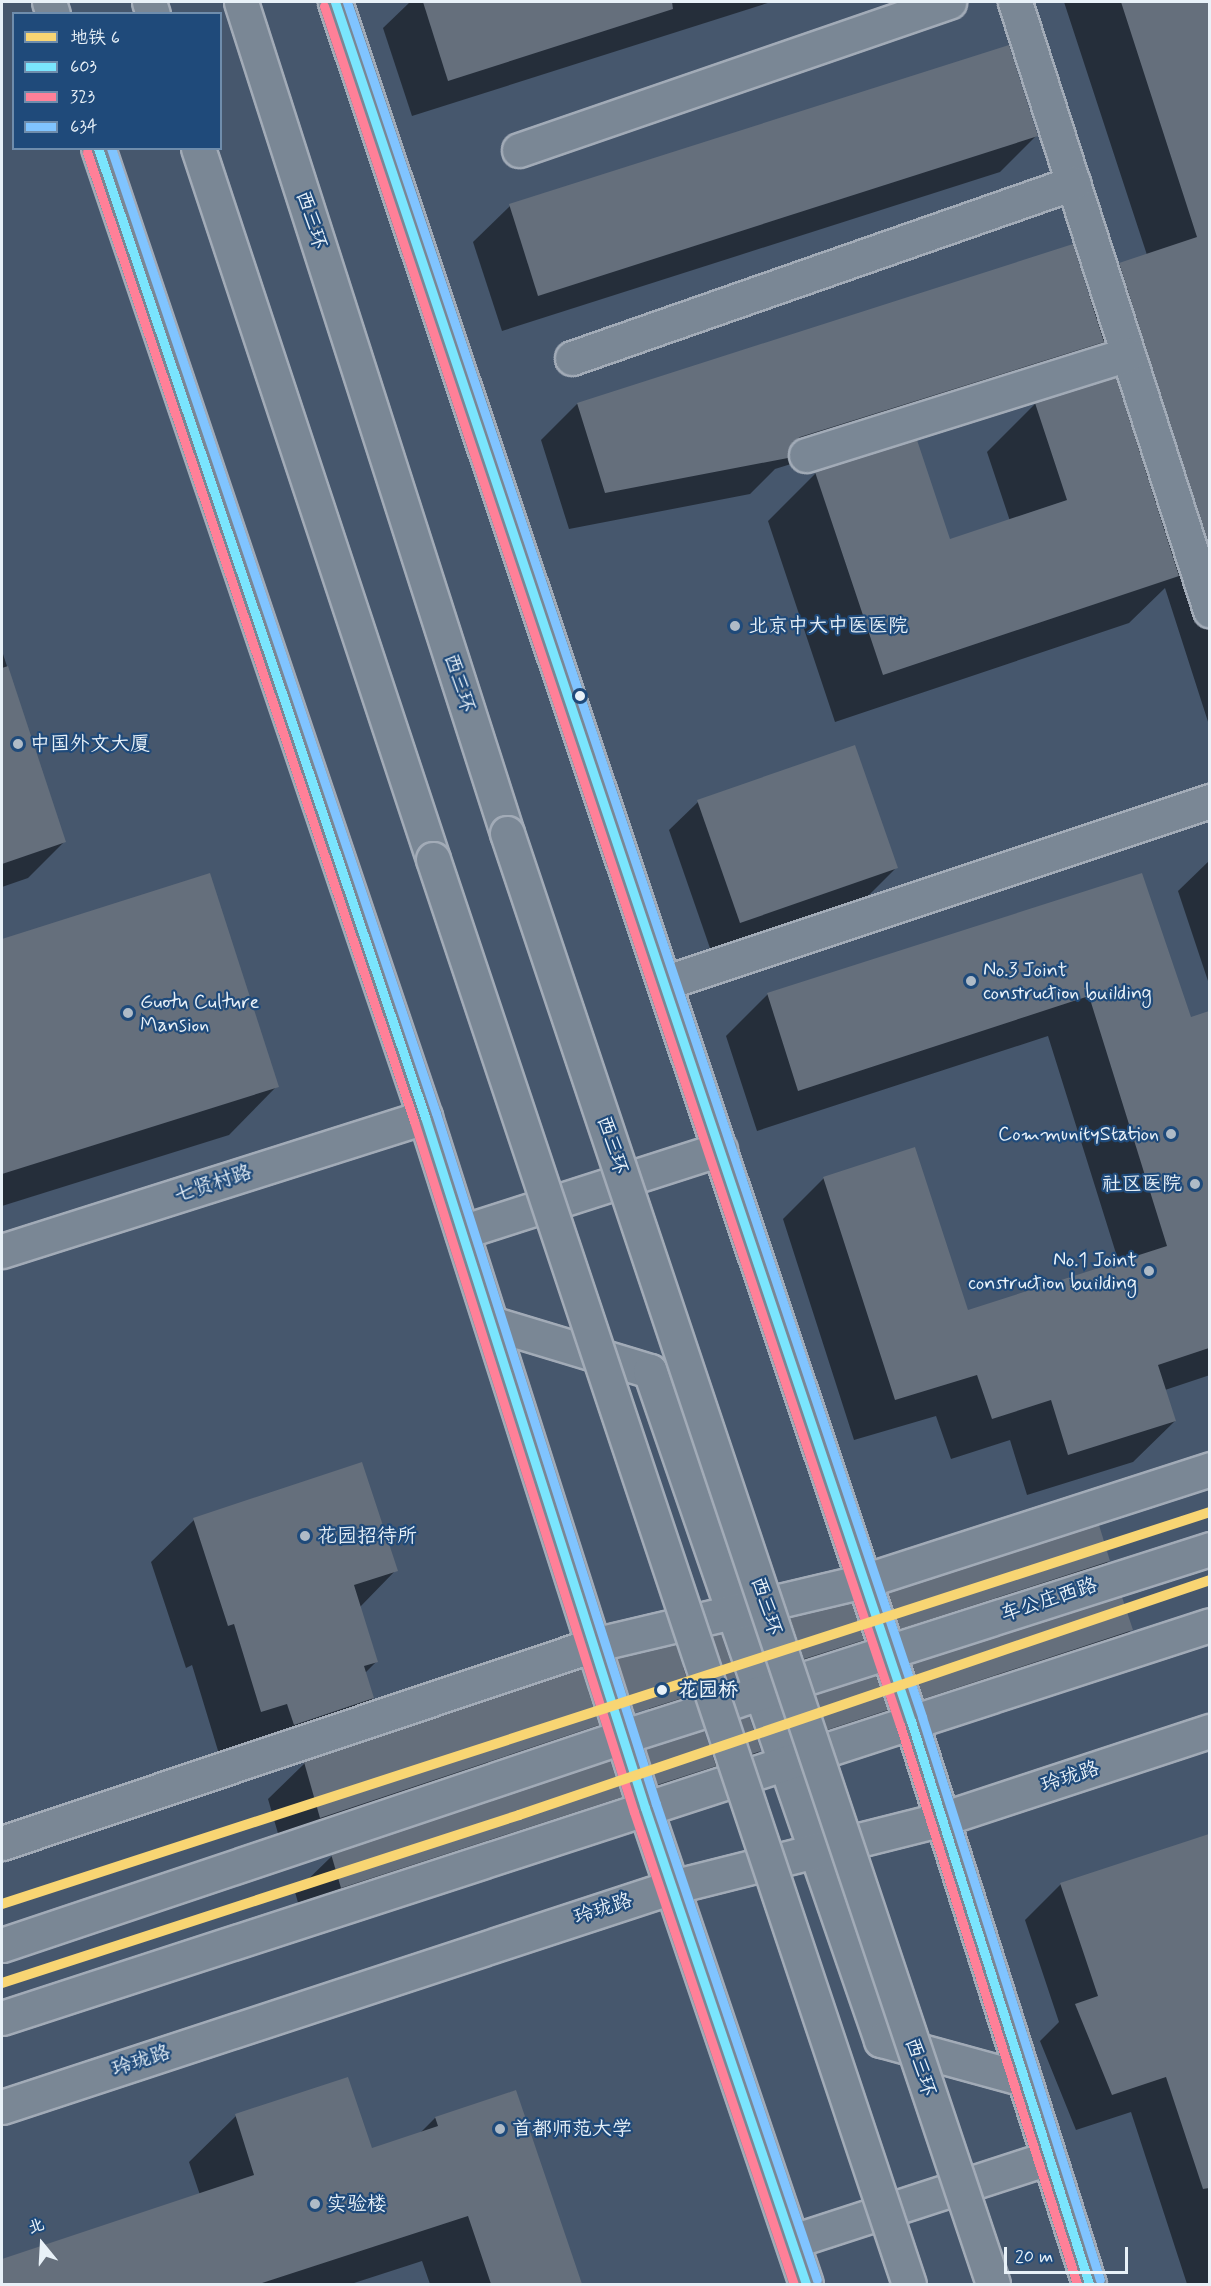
<!DOCTYPE html>
<html>
<head>
<meta charset="utf-8">
<style>
  body { margin:0 }
  #map { position:relative; width:1211px; height:2286px; overflow:hidden; background:#46576d; font-family:Mynerve,"LXGW WenKai TC",sans-serif }
  div>[style] { position:absolute }
  .shadow>* { inset:0; background:#0007 }
  .building>* { inset:0; background:#656f7c }
  .roads { filter:drop-shadow(2px 0 #a2abb7) drop-shadow(-2px 0 #a2abb7) drop-shadow(0 2px #a2abb7) drop-shadow(0 -2px #a2abb7) }
  .street>* { height:33px; margin:-16.5px; padding:0 16.5px; transform-origin:16.5px; border-radius:16.5px; background:#7a8795 }
  .secondary>* { height:33px; margin:-16.5px; padding:0 16.5px; transform-origin:16.5px; border-radius:16.5px; background:#7a8795 }
  .primary>* { height:33px; margin:-16.5px; padding:0 16.5px; transform-origin:16.5px; border-radius:16.5px; background:#7a8795 }
  .highway>* { height:33px; margin:-16.5px; padding:0 16.5px; transform-origin:16.5px; border-radius:16.5px; background:#7a8795 }
  .bridges { filter:drop-shadow(2px 0 #a2abb7) drop-shadow(-2px 0 #a2abb7) drop-shadow(0 2px #a2abb7) drop-shadow(0 -2px #a2abb7) }
  .highway-bridge>* { height:33px; margin:-16.5px; padding:0 16.5px; transform-origin:16.5px; border-radius:16.5px; background:#7a8795 }
  .bus-1>* { height:9px; margin:-4.5px; padding:0 4.5px; transform-origin:4.5px; border-radius:4.5px; background:#7ae5fd }
  .bus-2>* { height:9px; margin:-4.5px; padding:0 4.5px; transform-origin:4.5px; border-radius:4.5px; background:#ff8098 }
  .bus-3>* { height:9px; margin:-4.5px; padding:0 4.5px; transform-origin:4.5px; border-radius:4.5px; background:#80c4ff }
  .metro-1>* { height:10px; margin:-5px; padding:0 5px; transform-origin:5px; border-radius:5px; background:#f8d573 }
  .dots>* { width:16px; height:16px; translate:-50% -50%; box-sizing:border-box; border:3px solid #1f4a7a; border-radius:50% }
  span { translate:-50% -50%; white-space:nowrap; text-align:center; line-height:1.15; -webkit-text-stroke:4.5px #1f4a7a; paint-order:stroke }
  .street-label { font-size:20px; color:#e8f1f8 }
  .poi-label { font-size:20px; color:#e8f1f8 }
  .left { translate:0 -50%; text-align:left }
  .right { translate:-100% -50%; text-align:right }
  .stop-label { font-size:20px; color:#e8f1f8; font-weight:700 }
  .frame { position:absolute; inset:0; border:3px solid #e8f1f8; pointer-events:none }
  .legend { position:absolute; left:12px; top:12px; width:210px; height:138px; box-sizing:border-box; background:#1f4a7a; border:2px solid #6f8dac; margin:0; padding:8px 10px; list-style:none; font-size:18px; color:#e8f1f8 }
  .legend li { display:flex; align-items:center; gap:12px; height:30px }
  .legend b { width:30px; border:2px solid #6f8dac }
  .north { position:absolute; left:12px; top:2214px; width:60px; height:60px; -webkit-text-stroke:4px #1f4a7a; paint-order:stroke; rotate:342deg; font-size:16px; font-weight:700; line-height:24px; text-align:center; color:#e8f1f8 }
  .north::after { content:''; display:block; margin:auto; width:21px; height:27px; background:#e8f1f8; clip-path:polygon(50% 0,100% 100%,50% 72%,0 100%) }
  .scale { position:absolute; left:1004px; top:2247px; width:124px; height:27px; box-sizing:border-box; border:3px solid #e8f1f8; border-top:0; padding-left:8px; font-size:18px; line-height:21px; white-space:nowrap; color:#e8f1f8; -webkit-text-stroke:4px #1f4a7a; paint-order:stroke }
</style>
</head>
<body>
<div id="map">
  <div class="shadow">
    <i style="clip-path:polygon(410px 2px,771px 2px,412px 116px,383px 28px)"></i>
    <i style="clip-path:polygon(1064px 2px,1210px 2px,1210px 728px,1165px 588px,1129px 623px,835px 722px,768px 521px,816px 473px,949px 541px,1010px 521px,987px 452px,1035px 404px,1101px 384px,1091px 353px,1066px 378px,775px 469px,750px 494px,569px 529px,541px 440px,577px 404px,1088px 296px,1119px 265px,1147px 255px)"></i>
    <i style="clip-path:polygon(1037px 135px,1000px 172px,502px 331px,473px 242px,510px 206px)"></i>
    <i style="clip-path:polygon(2px 651px,64px 842px,28px 878px,2px 887px)"></i>
    <i style="clip-path:polygon(698px 802px,896px 868px,867px 897px,711px 951px,669px 830px)"></i>
    <i style="clip-path:polygon(1210px 860px,1210px 987px,1178px 891px)"></i>
    <i style="clip-path:polygon(209px 875px,277px 1086px,229px 1135px,2px 1206px,2px 941px)"></i>
    <i style="clip-path:polygon(1141px 875px,1190px 1019px,1210px 1012px,1210px 1375px,1165px 1390px,1175px 1421px,1133px 1462px,1027px 1495px,1010px 1440px,951px 1459px,936px 1416px,854px 1440px,783px 1219px,824px 1178px,968px 1312px,1119px 1263px,1048px 1036px,757px 1131px,726px 1036px,768px 994px)"></i>
    <i style="clip-path:polygon(194px 1520px,396px 1570px,360px 1607px,377px 1661px,365px 1673px,373px 1698px,330px 1741px,219px 1754px,192px 1665px,186px 1668px,151px 1562px)"></i>
    <i style="clip-path:polygon(1109px 1561px,1072px 1597px,826px 1676px,754px 1656px,790px 1619px,858px 1625px,889px 1594px)"></i>
    <i style="clip-path:polygon(1131px 1630px,1095px 1666px,849px 1746px,780px 1733px,816px 1696px,881px 1696px,913px 1665px)"></i>
    <i style="clip-path:polygon(evenodd,713px 1637px,735px 1680px,699px 1717px,284px 1854px,268px 1799px,305px 1763px,587px 1691px,618px 1660px,682px 1668px,713px 1637px,649px 1707px,649px 1710px,628px 1717px,627px 1714px,649px 1707px)"></i>
    <i style="clip-path:polygon(741px 1720px,760px 1751px,723px 1787px,304px 1924px,295px 1892px,332px 1856px,615px 1782px,647px 1750px,710px 1751px)"></i>
    <i style="clip-path:polygon(1210px 1835px,1210px 2284px,1187px 2284px,1131px 2112px,1076px 2130px,1040px 2041px,1059px 2022px,1025px 1920px,1061px 1884px)"></i>
    <i style="clip-path:polygon(515px 2091px,581px 2284px,430px 2284px,422px 2261px,351px 2284px,2px 2284px,2px 2260px,200px 2195px,189px 2162px,236px 2116px,371px 2150px,420px 2133px,435px 2118px)"></i>
  </div>
  <div class="building">
    <i style="clip-path:polygon(423px 2px,672px 2px,673px 9px,448px 81px)"></i>
    <i style="clip-path:polygon(1121px 2px,1209px 2px,1209px 547px,1119px 263px,1197px 237px)"></i>
    <i style="clip-path:polygon(1009px 45px,1038px 136px,538px 296px,509px 204px)"></i>
    <i style="clip-path:polygon(1073px 244px,1104px 342px,800px 437px,792px 443px,788px 458px,605px 493px,577px 403px)"></i>
    <i style="clip-path:polygon(1116px 377px,1179px 576px,883px 675px,815px 472px,917px 440px,950px 539px,1067px 500px,1035px 403px)"></i>
    <i style="clip-path:polygon(8px 666px,66px 842px,2px 864px,2px 668px)"></i>
    <i style="clip-path:polygon(855px 745px,898px 868px,740px 923px,697px 800px)"></i>
    <i style="clip-path:polygon(210px 873px,279px 1087px,2px 1174px,2px 939px)"></i>
    <i style="clip-path:polygon(1142px 873px,1191px 1017px,1209px 1011px,1209px 1348px,1158px 1365px,1176px 1421px,1068px 1455px,1051px 1400px,992px 1419px,977px 1375px,895px 1400px,823px 1177px,915px 1147px,968px 1310px,1167px 1246px,1089px 996px,798px 1091px,767px 993px)"></i>
    <i style="clip-path:polygon(362px 1462px,398px 1571px,354px 1585px,378px 1662px,364px 1666px,374px 1698px,294px 1725px,287px 1704px,261px 1712px,234px 1624px,228px 1626px,193px 1518px)"></i>
    <i style="clip-path:polygon(1099px 1525px,1110px 1561px,900px 1629px,888px 1593px)"></i>
    <i style="clip-path:polygon(1122px 1597px,1133px 1630px,923px 1699px,912px 1664px)"></i>
    <i style="clip-path:polygon(852px 1603px,864px 1640px,804px 1659px,790px 1618px)"></i>
    <i style="clip-path:polygon(721px 1634px,737px 1681px,728px 1683px,712px 1636px)"></i>
    <i style="clip-path:polygon(676px 1645px,692px 1695px,635px 1713px,617px 1659px)"></i>
    <i style="clip-path:polygon(581px 1669px,599px 1725px,320px 1818px,304px 1762px)"></i>
    <i style="clip-path:polygon(876px 1675px,888px 1710px,827px 1730px,815px 1695px)"></i>
    <i style="clip-path:polygon(749px 1716px,761px 1751px,752px 1754px,740px 1719px)"></i>
    <i style="clip-path:polygon(704px 1730px,716px 1766px,657px 1785px,646px 1749px)"></i>
    <i style="clip-path:polygon(610px 1761px,622px 1797px,341px 1888px,331px 1854px)"></i>
    <i style="clip-path:polygon(1209px 1834px,1209px 2188px,1203px 2189px,1166px 2077px,1112px 2095px,1075px 2004px,1098px 1996px,1060px 1883px)"></i>
    <i style="clip-path:polygon(348px 2077px,372px 2148px,438px 2126px,435px 2117px,516px 2090px,582px 2284px,491px 2284px,468px 2216px,259px 2284px,2px 2284px,2px 2259px,254px 2175px,235px 2114px)"></i>
  </div>
  <div class="roads">
    <div class="street">
      <i style="left:1015px;top:2px;width:639px;rotate:72.22deg"></i>
      <i style="left:519px;top:150px;width:455px;rotate:-19deg"></i>
      <i style="left:572px;top:358px;width:531px;rotate:-19.25deg"></i>
      <i style="left:806px;top:455px;width:337px;rotate:-17.4deg"></i>
      <i style="left:2px;top:1251px;width:444px;rotate:-17.6deg"></i>
    </div>
    <div class="secondary">
      <i style="left:49px;top:2px;width:13px;rotate:72deg"></i>
      <i style="left:335px;top:2px;width:1813px;rotate:71.48deg"></i>
      <i style="left:911px;top:1721px;width:590px;rotate:72.45deg"></i>
      <i style="left:98px;top:148px;width:1023px;rotate:71.35deg"></i>
      <i style="left:425px;top:1117px;width:725px;rotate:72.34deg"></i>
      <i style="left:645px;top:1808px;width:502px;rotate:71.31deg"></i>
      <i style="left:664px;top:983px;width:576px;rotate:-18.43deg"></i>
      <i style="left:462px;top:1232px;width:271px;rotate:-17.8deg"></i>
      <i style="left:491px;top:1323px;width:166px;rotate:16.8deg"></i>
      <i style="left:650px;top:1371px;width:708px;rotate:70.95deg"></i>
      <i style="left:881px;top:2040px;width:148px;rotate:15.3deg"></i>
      <i style="left:2px;top:1843px;width:623px;rotate:-18.52deg"></i>
      <i style="left:593px;top:1645px;width:278px;rotate:-13.3deg"></i>
      <i style="left:864px;top:1581px;width:364px;rotate:-17.9deg"></i>
      <i style="left:2px;top:2107px;width:705px;rotate:-18.18deg"></i>
      <i style="left:672px;top:1887px;width:278px;rotate:-14.1deg"></i>
      <i style="left:942px;top:1819px;width:282px;rotate:-18.2deg"></i>
      <i style="left:793px;top:2241px;width:268px;rotate:-18deg"></i>
    </div>
    <div class="primary">
      <i style="left:2px;top:1945px;width:654px;rotate:-18.55deg"></i>
      <i style="left:622px;top:1737px;width:617px;rotate:-17.73deg"></i>
      <i style="left:2px;top:2018px;width:1270px;rotate:-18.02deg"></i>
    </div>
    <div class="highway">
      <i style="left:149px;top:2px;width:13px;rotate:72deg"></i>
      <i style="left:241px;top:2px;width:873px;rotate:72.25deg"></i>
      <i style="left:198px;top:148px;width:749px;rotate:71.71deg"></i>
    </div>
  </div>
  <div class="bridges">
    <div class="highway-bridge">
      <i style="left:507px;top:833px;width:1530px;rotate:71.48deg"></i>
      <i style="left:433px;top:859px;width:1502px;rotate:71.53deg"></i>
    </div>
  </div>
  <div class="bus-1">
    <i style="left:335px;top:2px;width:1813px;rotate:71.48deg"></i>
    <i style="left:911px;top:1721px;width:590px;rotate:72.45deg"></i>
    <i style="left:98px;top:148px;width:1023px;rotate:71.35deg"></i>
    <i style="left:425px;top:1117px;width:725px;rotate:72.34deg"></i>
    <i style="left:645px;top:1808px;width:502px;rotate:71.31deg"></i>
  </div>
  <div class="bus-2">
    <i style="left:324px;top:6px;width:1813px;rotate:71.48deg"></i>
    <i style="left:900px;top:1725px;width:586px;rotate:72.43deg"></i>
    <i style="left:87px;top:152px;width:1023px;rotate:71.35deg"></i>
    <i style="left:414px;top:1121px;width:725px;rotate:72.34deg"></i>
    <i style="left:634px;top:1812px;width:498px;rotate:71.3deg"></i>
  </div>
  <div class="bus-3">
    <i style="left:347px;top:2px;width:1809px;rotate:71.46deg"></i>
    <i style="left:922px;top:1717px;width:590px;rotate:72.45deg"></i>
    <i style="left:111px;top:148px;width:1018px;rotate:71.39deg"></i>
    <i style="left:436px;top:1113px;width:725px;rotate:72.34deg"></i>
    <i style="left:656px;top:1804px;width:502px;rotate:71.31deg"></i>
  </div>
  <div class="metro-1">
    <i style="left:2px;top:1904px;width:1270px;rotate:-17.98deg"></i>
    <i style="left:2px;top:1983px;width:544px;rotate:-18deg"></i>
    <i style="left:519px;top:1815px;width:730px;rotate:-18.78deg"></i>
  </div>
  <div class="dots">
    <i style="left:735px;top:626px;background:#afbbc7"></i>
    <i style="left:580px;top:696px;background:#e8f1f8"></i>
    <i style="left:18px;top:744px;background:#afbbc7"></i>
    <i style="left:971px;top:981px;background:#afbbc7"></i>
    <i style="left:128px;top:1013px;background:#afbbc7"></i>
    <i style="left:1171px;top:1134px;background:#afbbc7"></i>
    <i style="left:1195px;top:1184px;background:#afbbc7"></i>
    <i style="left:1149px;top:1271px;background:#afbbc7"></i>
    <i style="left:305px;top:1536px;background:#afbbc7"></i>
    <i style="left:662px;top:1690px;background:#e8f1f8"></i>
    <i style="left:500px;top:2129px;background:#afbbc7"></i>
    <i style="left:315px;top:2204px;background:#afbbc7"></i>
  </div>
  <div class="street-label">
    <span style="left:311px;top:220px;rotate:72deg">西三环</span>
    <span style="left:459px;top:683px;rotate:72deg">西三环</span>
    <span style="left:612px;top:1145px;rotate:72deg">西三环</span>
    <span style="left:213px;top:1184px;rotate:-18deg">七贤村路</span>
    <span style="left:1049px;top:1600px;rotate:-18deg">车公庄西路</span>
    <span style="left:766px;top:1606px;rotate:72deg">西三环</span>
    <span style="left:1070px;top:1777px;rotate:-18deg">玲珑路</span>
    <span style="left:603px;top:1909px;rotate:-18deg">玲珑路</span>
    <span style="left:141px;top:2061px;rotate:-18deg">玲珑路</span>
    <span style="left:920px;top:2067px;rotate:72deg">西三环</span>
  </div>
  <div class="poi-label">
    <span class="left" style="left:748px;top:626px">北京中大中医医院</span>
    <span class="left" style="left:30px;top:744px">中国外文大厦</span>
    <span class="left" style="left:983px;top:982px">No.3 Joint<br>construction building</span>
    <span class="left" style="left:140px;top:1014px">Guotu Culture<br>Mansion</span>
    <span class="right" style="left:1159px;top:1134px">CommunityStation</span>
    <span class="right" style="left:1182px;top:1184px">社区医院</span>
    <span class="right" style="left:1137px;top:1272px">No.1 Joint<br>construction building</span>
    <span class="left" style="left:317px;top:1536px">花园招待所</span>
    <span class="left" style="left:512px;top:2129px">首都师范大学</span>
    <span class="left" style="left:327px;top:2204px">实验楼</span>
  </div>
  <div class="stop-label">
    <span class="left" style="left:678px;top:1690px">花园桥</span>
  </div>
  <div class="frame"></div>
  <ul class="legend">
  <li><b style="height:8px;background:#f8d573"></b>地铁 6</li>
  <li><b style="height:8px;background:#7ae5fd"></b>603</li>
  <li><b style="height:8px;background:#ff8098"></b>323</li>
  <li><b style="height:8px;background:#80c4ff"></b>634</li>
  </ul>
  <div class="north">北</div>
  <div class="scale">20 m</div>
</div>
</body>
</html>
